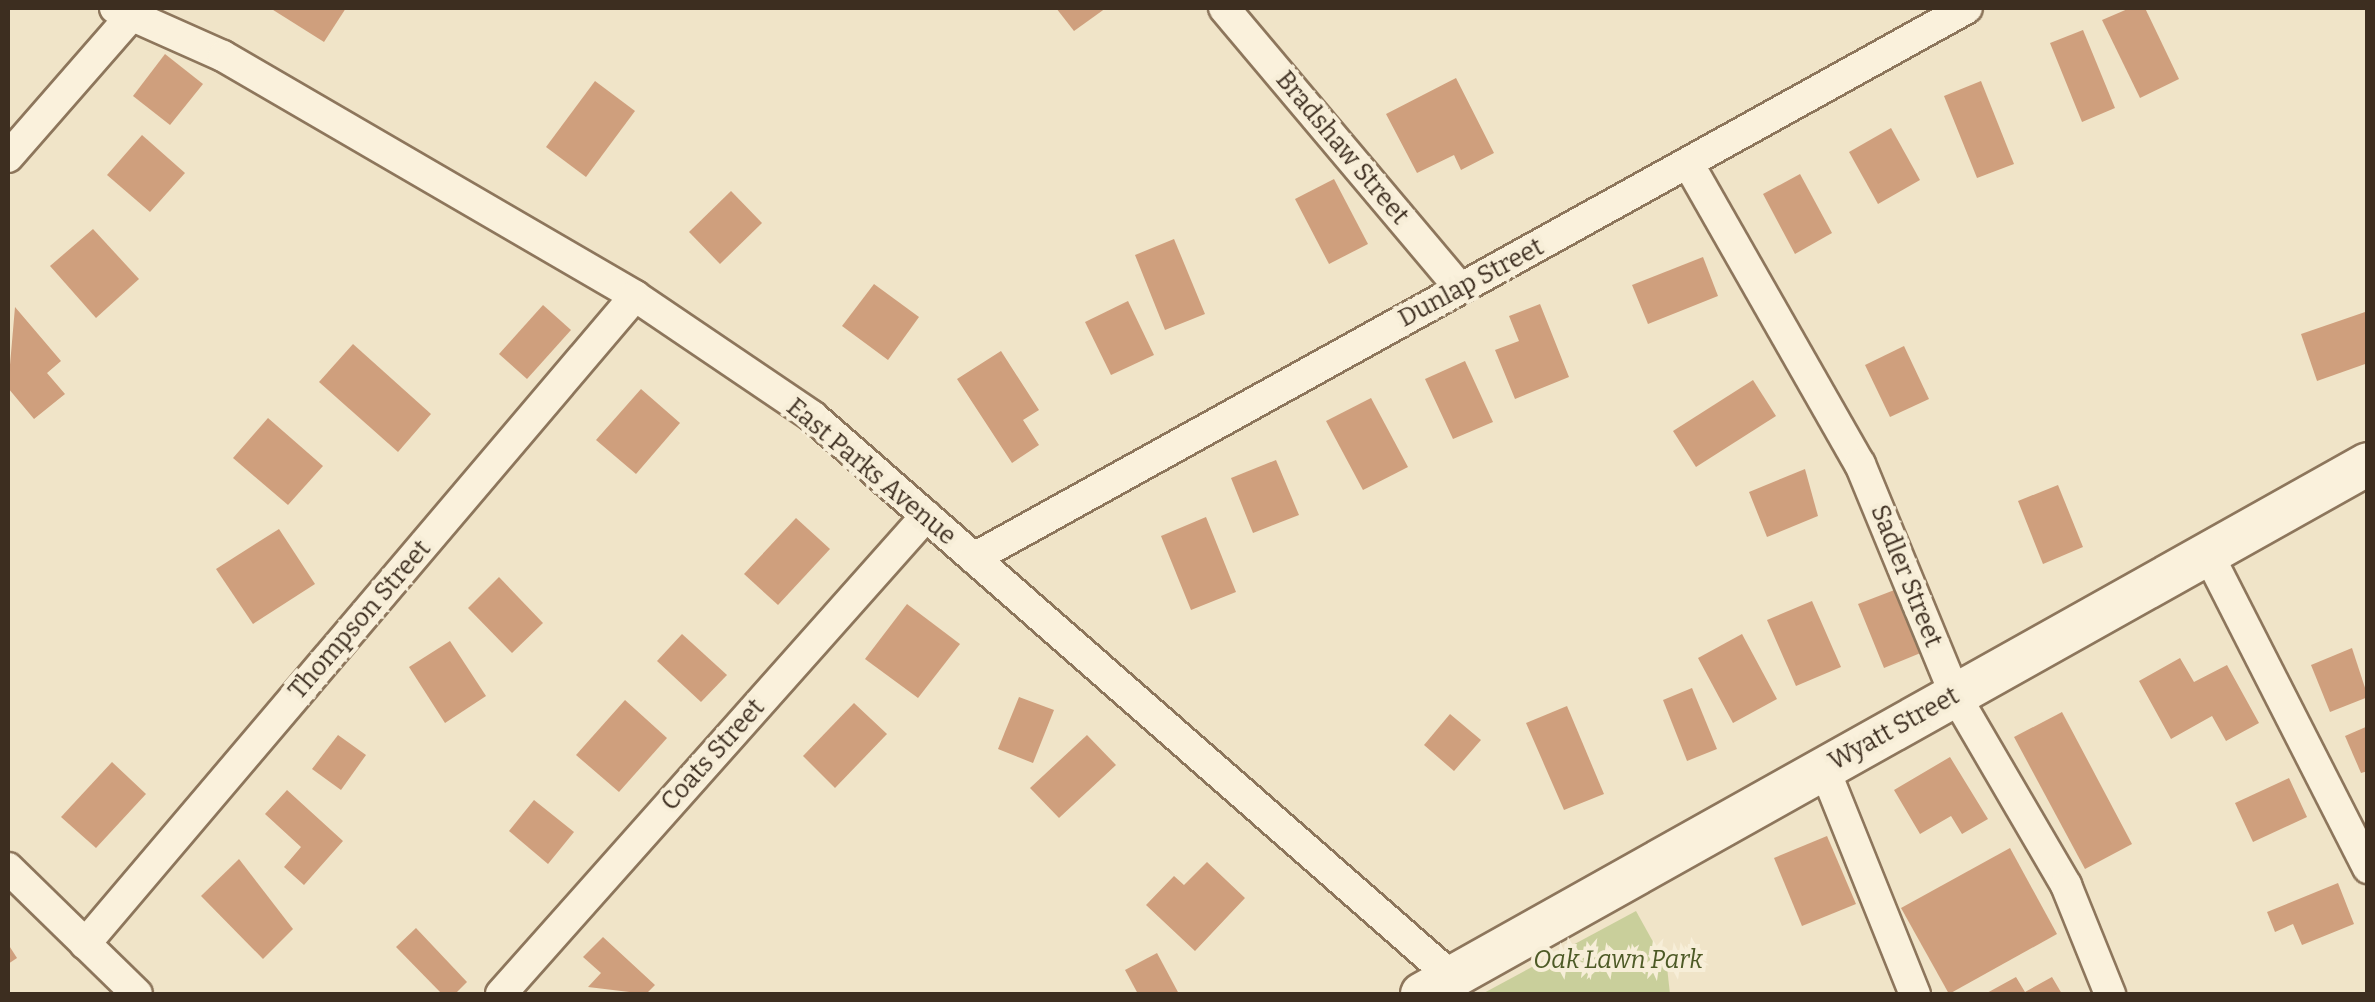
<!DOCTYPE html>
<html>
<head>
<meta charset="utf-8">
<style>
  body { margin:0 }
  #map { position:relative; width:2375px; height:1002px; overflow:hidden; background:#f0e4c8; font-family:Bitter,serif }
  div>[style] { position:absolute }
  .green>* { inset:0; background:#c9cf9b }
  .building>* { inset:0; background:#cf9f7d }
  .roads { filter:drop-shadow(2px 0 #8d765c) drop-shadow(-2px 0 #8d765c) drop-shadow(0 2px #8d765c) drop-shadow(0 -2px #8d765c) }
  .street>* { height:30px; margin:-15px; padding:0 15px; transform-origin:15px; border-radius:15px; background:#faf1dc }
  .secondary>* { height:42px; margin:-21px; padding:0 21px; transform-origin:21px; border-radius:21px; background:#faf1dc }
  span { translate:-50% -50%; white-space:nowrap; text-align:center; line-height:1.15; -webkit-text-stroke:8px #f7eed8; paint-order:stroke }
  .street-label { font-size:25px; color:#3d2e20 }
  .park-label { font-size:25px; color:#4d5a26; font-style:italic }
  .frame { position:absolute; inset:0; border:10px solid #3d2e20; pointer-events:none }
</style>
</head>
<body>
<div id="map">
  <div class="green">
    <i style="clip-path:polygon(1636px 911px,1667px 967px,1670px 994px,1482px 994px)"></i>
  </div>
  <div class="building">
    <i style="clip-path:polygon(270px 8px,346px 8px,324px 42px)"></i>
    <i style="clip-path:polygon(1056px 8px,1106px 8px,1074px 31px)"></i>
    <i style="clip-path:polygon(2130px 8px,2145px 8px,2179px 79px,2140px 98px,2102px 20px)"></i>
    <i style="clip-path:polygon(2083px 30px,2115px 108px,2082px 122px,2050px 43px)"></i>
    <i style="clip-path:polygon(165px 54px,203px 84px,170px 125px,133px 96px)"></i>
    <i style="clip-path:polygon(1456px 78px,1494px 153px,1461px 170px,1454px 155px,1417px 173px,1386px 114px)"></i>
    <i style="clip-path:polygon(595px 81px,635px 111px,586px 177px,546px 147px)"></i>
    <i style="clip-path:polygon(1981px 81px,2014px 164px,1977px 178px,1944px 96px)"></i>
    <i style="clip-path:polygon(1891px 128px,1920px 180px,1878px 204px,1849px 152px)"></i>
    <i style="clip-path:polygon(142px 135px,185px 173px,150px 212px,107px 175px)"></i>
    <i style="clip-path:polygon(1800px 174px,1832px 233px,1795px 254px,1763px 194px)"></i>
    <i style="clip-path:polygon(1334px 179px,1368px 244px,1329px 264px,1295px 199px)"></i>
    <i style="clip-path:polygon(731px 191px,762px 223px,720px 264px,689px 232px)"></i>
    <i style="clip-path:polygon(93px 229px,139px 279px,96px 318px,50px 266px)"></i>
    <i style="clip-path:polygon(1174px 239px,1205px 314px,1165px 330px,1135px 255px)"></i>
    <i style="clip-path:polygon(1703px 257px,1718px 296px,1648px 324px,1632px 285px)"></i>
    <i style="clip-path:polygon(874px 284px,919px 317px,888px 360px,842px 326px)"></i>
    <i style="clip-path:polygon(1128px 301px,1154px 355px,1111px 375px,1085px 322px)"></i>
    <i style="clip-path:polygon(1540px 304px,1569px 377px,1515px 399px,1495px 350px,1519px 341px,1509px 316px)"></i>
    <i style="clip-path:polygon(543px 305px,571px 330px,527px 379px,499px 354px)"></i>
    <i style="clip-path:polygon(15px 307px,61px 361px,47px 373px,65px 394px,34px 419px,8px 388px)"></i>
    <i style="clip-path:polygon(2368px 311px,2368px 363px,2317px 381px,2301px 334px)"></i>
    <i style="clip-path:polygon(353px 344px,431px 414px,398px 452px,319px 382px)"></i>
    <i style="clip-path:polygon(1904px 346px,1929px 399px,1890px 417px,1865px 365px)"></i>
    <i style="clip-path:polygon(1001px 351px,1039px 410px,1023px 420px,1039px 445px,1012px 463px,957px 379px)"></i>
    <i style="clip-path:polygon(1465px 361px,1493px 422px,1453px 439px,1425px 379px)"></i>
    <i style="clip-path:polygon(1753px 380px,1776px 416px,1696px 467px,1673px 431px)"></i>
    <i style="clip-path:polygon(641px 389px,680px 423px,636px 474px,596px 440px)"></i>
    <i style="clip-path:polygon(1371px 398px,1408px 467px,1363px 490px,1326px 421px)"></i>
    <i style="clip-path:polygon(268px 418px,323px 466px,288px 505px,233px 458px)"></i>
    <i style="clip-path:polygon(1276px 460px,1299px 515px,1253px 533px,1231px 478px)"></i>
    <i style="clip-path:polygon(1805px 469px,1818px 516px,1767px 537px,1749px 492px)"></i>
    <i style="clip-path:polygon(2058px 485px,2083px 547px,2043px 564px,2018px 501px)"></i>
    <i style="clip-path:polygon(1206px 517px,1236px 592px,1191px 610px,1161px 536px)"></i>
    <i style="clip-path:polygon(796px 518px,830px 549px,778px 605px,744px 574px)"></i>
    <i style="clip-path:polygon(279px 529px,315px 584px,253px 624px,216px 569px)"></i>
    <i style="clip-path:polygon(499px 577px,543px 623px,512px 653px,468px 608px)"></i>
    <i style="clip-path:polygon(1897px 589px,1923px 652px,1884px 668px,1858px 604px)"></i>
    <i style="clip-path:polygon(1812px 601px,1841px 667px,1796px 686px,1767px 620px)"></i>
    <i style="clip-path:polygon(907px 604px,960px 644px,918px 698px,865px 659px)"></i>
    <i style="clip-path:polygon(682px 634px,727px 675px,701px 702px,657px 661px)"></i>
    <i style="clip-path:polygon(1742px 634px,1777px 699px,1733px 723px,1698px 658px)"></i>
    <i style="clip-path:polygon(450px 641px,486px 696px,445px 723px,409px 667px)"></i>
    <i style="clip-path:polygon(2352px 648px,2368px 697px,2330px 712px,2311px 665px)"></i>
    <i style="clip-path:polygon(2180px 658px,2194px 682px,2227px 665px,2259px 723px,2226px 741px,2212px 716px,2171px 739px,2139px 681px)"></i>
    <i style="clip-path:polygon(1692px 688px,1717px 749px,1687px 761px,1663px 700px)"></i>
    <i style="clip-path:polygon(1019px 697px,1054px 710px,1033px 763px,998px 749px)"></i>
    <i style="clip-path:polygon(625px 700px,667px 738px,619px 792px,576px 755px)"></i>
    <i style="clip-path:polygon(854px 703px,887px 734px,835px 788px,803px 756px)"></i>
    <i style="clip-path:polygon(1567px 706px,1604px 794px,1564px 810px,1526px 723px)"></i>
    <i style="clip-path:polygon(2062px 712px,2132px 844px,2085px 869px,2014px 737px)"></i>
    <i style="clip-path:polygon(1450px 714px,1481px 740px,1454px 771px,1424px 745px)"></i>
    <i style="clip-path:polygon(2368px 726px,2368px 771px,2361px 773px,2345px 736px)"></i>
    <i style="clip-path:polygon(338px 735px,366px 755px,341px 790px,312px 769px)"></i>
    <i style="clip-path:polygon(1087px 735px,1116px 765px,1059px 818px,1030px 788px)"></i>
    <i style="clip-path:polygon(1950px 757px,1988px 819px,1962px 834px,1951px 816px,1920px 834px,1894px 790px)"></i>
    <i style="clip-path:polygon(112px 762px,146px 794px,96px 848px,61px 817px)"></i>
    <i style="clip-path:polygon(2289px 778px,2307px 817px,2253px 842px,2235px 803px)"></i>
    <i style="clip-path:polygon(287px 790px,343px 841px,304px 885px,284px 867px,301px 847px,265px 814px)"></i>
    <i style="clip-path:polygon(534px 800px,574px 832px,548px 864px,509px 831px)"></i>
    <i style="clip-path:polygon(1827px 836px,1856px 904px,1802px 926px,1774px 858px)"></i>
    <i style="clip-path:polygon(2010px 848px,2057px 934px,1949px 994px,1901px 908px)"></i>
    <i style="clip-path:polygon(239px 859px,293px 929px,263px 959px,201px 896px)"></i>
    <i style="clip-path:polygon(1207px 862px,1245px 898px,1195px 951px,1146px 905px,1174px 876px,1184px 885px)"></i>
    <i style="clip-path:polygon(2338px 883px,2354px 924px,2302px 945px,2293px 924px,2275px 932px,2267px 912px)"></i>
    <i style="clip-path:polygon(416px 928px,467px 982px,455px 994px,442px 994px,396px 947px)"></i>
    <i style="clip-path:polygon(603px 937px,655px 985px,646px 994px,588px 987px,601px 973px,583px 957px)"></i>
    <i style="clip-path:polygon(8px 944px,17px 958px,8px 964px)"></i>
    <i style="clip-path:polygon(1157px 953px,1179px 994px,1138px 994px,1125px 970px)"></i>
    <i style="clip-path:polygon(2016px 977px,2025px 992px,2052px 977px,2062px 994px,1985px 994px)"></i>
  </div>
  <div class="roads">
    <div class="street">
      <i style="left:115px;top:8px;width:118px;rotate:24deg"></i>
      <i style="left:223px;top:56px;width:477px;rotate:30.2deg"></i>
      <i style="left:635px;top:296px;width:214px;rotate:34.1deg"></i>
      <i style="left:812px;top:416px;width:851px;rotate:41.24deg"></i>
      <i style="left:1224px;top:8px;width:366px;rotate:49.9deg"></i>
      <i style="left:8px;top:157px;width:198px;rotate:-48.9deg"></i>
      <i style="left:1688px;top:163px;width:347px;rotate:60.3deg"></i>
      <i style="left:1860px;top:464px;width:250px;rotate:67.6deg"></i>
      <i style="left:1955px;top:695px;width:220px;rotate:59.7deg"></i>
      <i style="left:2066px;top:885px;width:118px;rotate:68deg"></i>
      <i style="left:2207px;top:552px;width:355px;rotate:63deg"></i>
      <i style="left:974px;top:558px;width:1135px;rotate:-28.98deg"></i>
      <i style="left:1824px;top:768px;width:244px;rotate:68.1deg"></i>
      <i style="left:8px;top:868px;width:180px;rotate:44.3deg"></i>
      <i style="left:85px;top:944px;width:850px;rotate:-49.68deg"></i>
      <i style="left:501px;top:994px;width:640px;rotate:-48.36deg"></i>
    </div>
    <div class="secondary">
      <i style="left:1422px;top:994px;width:1084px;rotate:-29.26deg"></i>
    </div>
  </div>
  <div class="street-label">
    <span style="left:1342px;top:148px;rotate:50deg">Bradshaw Street</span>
    <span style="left:1471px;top:283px;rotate:-28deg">Dunlap Street</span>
    <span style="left:871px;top:472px;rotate:40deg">East Parks Avenue</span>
    <span style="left:1906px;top:576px;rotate:68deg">Sadler Street</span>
    <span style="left:360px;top:620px;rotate:-49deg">Thompson Street</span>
    <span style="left:1894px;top:729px;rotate:-29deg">Wyatt Street</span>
    <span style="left:713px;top:755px;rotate:-48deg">Coats Street</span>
  </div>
  <div class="park-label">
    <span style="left:1618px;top:960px">Oak Lawn Park</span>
  </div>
  <div class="frame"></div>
</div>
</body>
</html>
